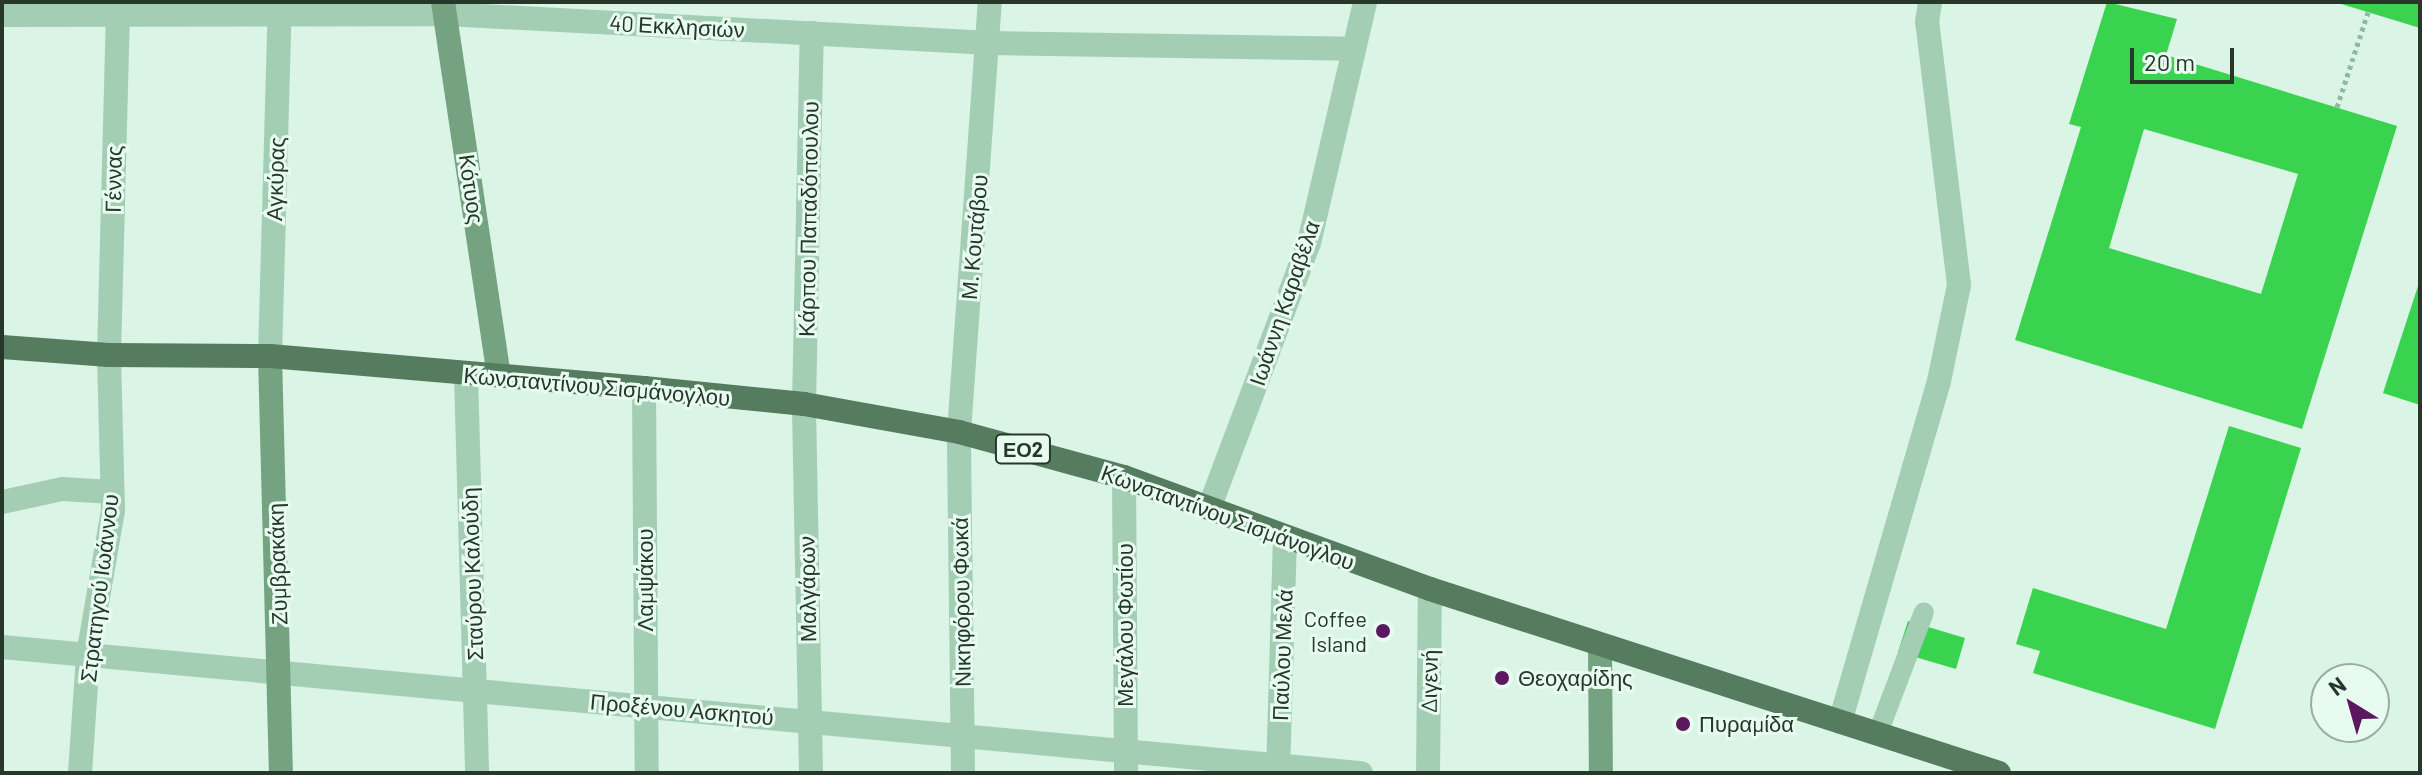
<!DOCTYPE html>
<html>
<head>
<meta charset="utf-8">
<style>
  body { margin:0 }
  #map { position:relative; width:2422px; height:775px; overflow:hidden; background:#daf4e5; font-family:Barlow,sans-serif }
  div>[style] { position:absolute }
  .building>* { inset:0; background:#39d34f }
  .path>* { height:5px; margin-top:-2.5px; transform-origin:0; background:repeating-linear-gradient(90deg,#8eba9d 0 4px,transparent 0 8px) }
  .lane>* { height:20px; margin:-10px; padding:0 10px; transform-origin:10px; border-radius:10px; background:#a4ceb3 }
  .street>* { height:24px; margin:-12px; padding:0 12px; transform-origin:12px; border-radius:12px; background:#a4ceb3 }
  .secondary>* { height:24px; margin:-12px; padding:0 12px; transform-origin:12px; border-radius:12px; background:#75a281 }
  .primary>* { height:24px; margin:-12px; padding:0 12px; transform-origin:12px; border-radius:12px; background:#567c5f }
  .dots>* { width:22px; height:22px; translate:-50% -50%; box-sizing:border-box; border:4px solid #e7fbf0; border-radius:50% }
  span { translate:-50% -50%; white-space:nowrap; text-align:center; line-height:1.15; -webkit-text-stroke:6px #e7fbf0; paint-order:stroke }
  .shield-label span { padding:2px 6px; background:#e7fbf0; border:2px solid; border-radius:6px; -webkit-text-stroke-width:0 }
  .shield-label { font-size:20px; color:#27382a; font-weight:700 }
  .street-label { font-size:22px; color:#27382a }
  .poi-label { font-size:22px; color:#27382a }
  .right { translate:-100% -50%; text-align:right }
  .left { translate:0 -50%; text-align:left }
  .frame { position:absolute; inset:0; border:4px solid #27382a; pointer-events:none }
  .north { position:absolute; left:2310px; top:663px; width:80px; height:80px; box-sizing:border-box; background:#e7fbf0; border:2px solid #9aada1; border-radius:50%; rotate:323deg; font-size:22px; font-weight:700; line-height:32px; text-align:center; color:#27382a }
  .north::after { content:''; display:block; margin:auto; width:28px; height:36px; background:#5c185f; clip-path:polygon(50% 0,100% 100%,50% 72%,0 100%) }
  .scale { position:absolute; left:2130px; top:48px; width:104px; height:36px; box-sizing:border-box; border:4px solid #27382a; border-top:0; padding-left:10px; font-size:24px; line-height:28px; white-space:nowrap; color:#27382a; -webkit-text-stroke:6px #e7fbf0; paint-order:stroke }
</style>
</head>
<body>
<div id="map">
  <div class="building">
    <i style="clip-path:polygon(evenodd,2107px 2px,2177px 19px,2166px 55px,2397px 126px,2302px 429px,2015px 340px,2081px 127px,2069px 124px,2107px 2px,2144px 129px,2298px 174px,2261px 294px,2109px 248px,2144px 129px)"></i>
    <i style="clip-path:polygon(2338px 2px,2420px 2px,2420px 28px,2338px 3px)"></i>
    <i style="clip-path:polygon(2419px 283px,2420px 283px,2420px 405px,2383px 393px)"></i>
    <i style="clip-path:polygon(2229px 426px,2301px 448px,2215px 729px,2033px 673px,2040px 651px,2016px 644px,2033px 588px,2166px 629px)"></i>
    <i style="clip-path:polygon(1908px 621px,1965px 638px,1956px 669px,1898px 652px)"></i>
  </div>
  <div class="path">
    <i style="left:2337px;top:107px;width:100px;rotate:-71.9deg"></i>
  </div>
  <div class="lane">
    <i style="left:1878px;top:733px;width:129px;rotate:-69.2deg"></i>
  </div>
  <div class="street">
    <i style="left:2px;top:15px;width:444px;rotate:-0.1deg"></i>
    <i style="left:446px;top:14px;width:545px;rotate:3.05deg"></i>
    <i style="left:990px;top:43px;width:363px;rotate:0.9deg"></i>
    <i style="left:270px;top:356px;width:354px;rotate:-88.4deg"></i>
    <i style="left:466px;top:375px;width:398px;rotate:88.4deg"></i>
    <i style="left:644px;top:388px;width:385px;rotate:89.6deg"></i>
    <i style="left:1124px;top:477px;width:296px;rotate:89.6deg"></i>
    <i style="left:2px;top:502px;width:61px;rotate:-12.2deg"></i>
    <i style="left:62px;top:489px;width:50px;rotate:3.4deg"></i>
    <i style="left:1210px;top:506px;width:281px;rotate:-69.4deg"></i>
    <i style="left:1309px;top:243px;width:247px;rotate:-76.9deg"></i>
    <i style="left:2px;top:647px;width:1365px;rotate:5.3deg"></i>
    <i style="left:1840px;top:722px;width:355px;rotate:-73.8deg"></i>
    <i style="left:1939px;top:381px;width:98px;rotate:-78.2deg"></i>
    <i style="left:1959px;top:285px;width:265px;rotate:-96.9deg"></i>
    <i style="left:1927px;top:22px;width:20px;rotate:-81deg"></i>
    <i style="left:80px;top:773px;width:118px;rotate:-86.1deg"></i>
    <i style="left:88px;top:655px;width:147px;rotate:-80.2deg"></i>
    <i style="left:113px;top:510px;width:155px;rotate:-91.5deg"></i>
    <i style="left:109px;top:355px;width:353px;rotate:-88.5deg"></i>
    <i style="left:811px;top:773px;width:369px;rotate:-91.1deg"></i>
    <i style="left:804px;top:404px;width:371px;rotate:-88.8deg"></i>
    <i style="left:963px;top:773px;width:341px;rotate:-90.7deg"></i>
    <i style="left:959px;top:432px;width:431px;rotate:-85.9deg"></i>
    <i style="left:1278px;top:773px;width:235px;rotate:-88.3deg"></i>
    <i style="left:1428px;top:773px;width:184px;rotate:-89.4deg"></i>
  </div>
  <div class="secondary">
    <i style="left:443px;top:2px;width:378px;rotate:81.5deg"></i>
    <i style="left:270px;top:356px;width:417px;rotate:88.5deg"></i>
    <i style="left:1600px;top:645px;width:128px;rotate:89.6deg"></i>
  </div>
  <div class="primary">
    <i style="left:2px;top:347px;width:107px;rotate:4.3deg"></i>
    <i style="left:109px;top:355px;width:161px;rotate:0.4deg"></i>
    <i style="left:270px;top:356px;width:375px;rotate:4.9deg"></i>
    <i style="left:644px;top:388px;width:161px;rotate:5.7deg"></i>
    <i style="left:804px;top:404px;width:158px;rotate:10.2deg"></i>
    <i style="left:959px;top:432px;width:171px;rotate:15.3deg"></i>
    <i style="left:1124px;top:477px;width:326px;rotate:20.1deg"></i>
    <i style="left:1430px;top:589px;width:598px;rotate:17.92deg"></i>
  </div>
  <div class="dots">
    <i style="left:1383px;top:631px;background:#5c185f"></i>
    <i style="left:1502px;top:678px;background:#5c185f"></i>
    <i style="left:1683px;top:724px;background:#5c185f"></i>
  </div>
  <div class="shield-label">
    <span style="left:1023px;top:449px">ΕΟ2</span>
  </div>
  <div class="street-label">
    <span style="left:677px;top:26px;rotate:3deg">40 Εκκλησιών</span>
    <span style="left:113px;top:179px;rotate:-89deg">Γέννας</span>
    <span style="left:275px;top:179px;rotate:-88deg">Αγκύρας</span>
    <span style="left:472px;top:189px;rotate:82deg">Κότυος</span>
    <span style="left:808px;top:219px;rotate:-89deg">Κάρπου Παπαδόπουλου</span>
    <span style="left:974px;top:237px;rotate:-85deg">Μ. Κουτάβου</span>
    <span style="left:1284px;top:303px;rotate:-71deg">Ιωάννη Καραβέλα</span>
    <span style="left:597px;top:386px;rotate:5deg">Κωνσταντίνου Σισμάνογλου</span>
    <span style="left:1228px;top:517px;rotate:20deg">Κωνσταντίνου Σισμάνογλου</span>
    <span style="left:277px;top:564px;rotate:-92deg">Ζυμβρακάκη</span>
    <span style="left:472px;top:574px;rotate:-92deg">Σταύρου Καλούδη</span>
    <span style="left:645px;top:580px;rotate:-90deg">Λαμψάκου</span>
    <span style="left:99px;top:588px;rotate:-83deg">Στρατηγού Ιωάννου</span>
    <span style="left:807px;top:589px;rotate:-91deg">Μαλγάρων</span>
    <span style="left:961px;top:602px;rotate:-91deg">Νικηφόρου Φωκά</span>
    <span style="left:1125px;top:625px;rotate:-90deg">Μεγάλου Φωτίου</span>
    <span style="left:1282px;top:655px;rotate:-88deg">Παύλου Μελά</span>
    <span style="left:1429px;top:681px;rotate:-89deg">Διγενή</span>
    <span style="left:682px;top:709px;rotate:5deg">Προξένου Ασκητού</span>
  </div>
  <div class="poi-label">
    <span class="right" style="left:1367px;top:631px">Coffee<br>Island</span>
    <span class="left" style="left:1518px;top:678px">Θεοχαρίδης</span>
    <span class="left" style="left:1699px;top:724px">Πυραμίδα</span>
  </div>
  <div class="frame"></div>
  <div class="north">N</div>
  <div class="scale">20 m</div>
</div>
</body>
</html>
